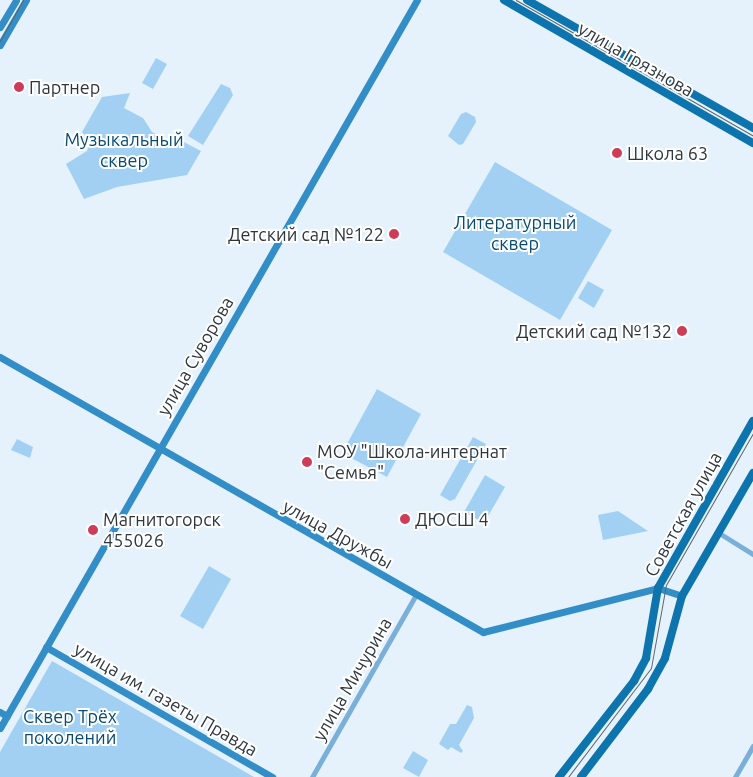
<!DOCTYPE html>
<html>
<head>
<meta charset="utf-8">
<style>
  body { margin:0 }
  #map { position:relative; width:753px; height:777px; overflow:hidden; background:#e5f2fc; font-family:Ubuntu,sans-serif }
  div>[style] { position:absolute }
  .green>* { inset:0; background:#a2d0f3 }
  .street>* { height:5px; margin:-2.5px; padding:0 2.5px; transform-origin:2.5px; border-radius:2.5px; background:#7aafd7 }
  .secondary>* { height:7px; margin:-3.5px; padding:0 3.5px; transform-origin:3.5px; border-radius:3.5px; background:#338ec8 }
  .primary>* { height:8px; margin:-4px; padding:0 4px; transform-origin:4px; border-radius:4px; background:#0d74ad }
  .tram>* { height:1px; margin:-0.5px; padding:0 0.5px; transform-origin:0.5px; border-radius:0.5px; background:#5b656c }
  .dots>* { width:14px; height:14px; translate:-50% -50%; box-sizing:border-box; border:2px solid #fff; border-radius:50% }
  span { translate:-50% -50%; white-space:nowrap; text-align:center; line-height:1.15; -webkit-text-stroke:4px #fff; paint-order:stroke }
  .street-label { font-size:18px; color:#2e373d }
  .poi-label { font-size:18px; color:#2e373d }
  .left { translate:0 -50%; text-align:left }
  .right { translate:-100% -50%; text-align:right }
  .park-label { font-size:18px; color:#064b72 }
</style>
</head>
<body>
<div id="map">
  <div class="green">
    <i style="clip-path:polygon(156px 58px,167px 64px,153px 89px,142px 83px)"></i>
    <i style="clip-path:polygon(221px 84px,230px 88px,233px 95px,203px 145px,188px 136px)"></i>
    <i style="clip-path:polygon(130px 93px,124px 108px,143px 118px,152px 132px,166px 140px,180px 140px,201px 151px,187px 175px,117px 187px,84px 199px,66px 164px,87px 151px,90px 142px,82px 132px,102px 97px)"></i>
    <i style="clip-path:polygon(466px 112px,475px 117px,476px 122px,463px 144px,459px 145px,448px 136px,461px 114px)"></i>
    <i style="clip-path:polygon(495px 162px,612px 230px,560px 320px,443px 252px)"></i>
    <i style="clip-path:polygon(588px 281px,604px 290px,594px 308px,578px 298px)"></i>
    <i style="clip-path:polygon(377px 389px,421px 414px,387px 477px,342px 453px)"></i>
    <i style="clip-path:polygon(473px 437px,486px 444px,455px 499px,450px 501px,440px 495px)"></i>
    <i style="clip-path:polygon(17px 439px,33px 447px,30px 458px,11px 450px)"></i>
    <i style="clip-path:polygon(485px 475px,505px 487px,484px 523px,464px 512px)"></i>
    <i style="clip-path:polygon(618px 511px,648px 531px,603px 540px,598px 515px)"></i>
    <i style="clip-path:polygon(209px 566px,231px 579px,203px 629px,180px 616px)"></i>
    <i style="clip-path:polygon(52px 661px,254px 777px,0 777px,0 752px)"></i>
    <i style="clip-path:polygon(467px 705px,472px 707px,474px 718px,459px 745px,463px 751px,461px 753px,451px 747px,448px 750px,439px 744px,450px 724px,456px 724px)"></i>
    <i style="clip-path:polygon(413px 751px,428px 760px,419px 777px,403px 768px)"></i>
  </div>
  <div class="street">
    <i style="left:719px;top:533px;width:40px;rotate:32deg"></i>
    <i style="left:312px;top:777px;width:210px;rotate:-60.3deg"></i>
    <i style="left:735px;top:777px;width:36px;rotate:-60deg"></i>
  </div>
  <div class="secondary">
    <i style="left:0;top:27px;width:31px;rotate:-59deg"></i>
    <i style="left:0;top:45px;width:52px;rotate:-60deg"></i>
    <i style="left:0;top:357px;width:556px;rotate:29.66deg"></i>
    <i style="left:483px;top:632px;width:180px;rotate:-14.1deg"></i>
    <i style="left:658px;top:588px;width:25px;rotate:18deg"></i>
    <i style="left:46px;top:647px;width:261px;rotate:29.9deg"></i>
    <i style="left:0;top:712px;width:8px;rotate:30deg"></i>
    <i style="left:0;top:728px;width:839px;rotate:-60.2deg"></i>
  </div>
  <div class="primary">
    <i style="left:504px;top:0;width:287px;rotate:29.9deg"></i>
    <i style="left:527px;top:0;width:260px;rotate:29.5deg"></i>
    <i style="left:559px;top:777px;width:122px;rotate:-52deg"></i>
    <i style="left:634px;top:681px;width:26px;rotate:-62deg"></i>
    <i style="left:646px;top:658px;width:71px;rotate:-80.3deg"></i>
    <i style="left:658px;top:588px;width:192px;rotate:-60.4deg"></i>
    <i style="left:581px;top:777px;width:111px;rotate:-52.7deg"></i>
    <i style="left:648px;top:689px;width:35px;rotate:-61deg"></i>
    <i style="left:665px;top:658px;width:64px;rotate:-74.7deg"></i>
    <i style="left:682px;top:596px;width:142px;rotate:-60deg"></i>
  </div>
  <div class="tram">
    <i style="left:516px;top:0;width:273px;rotate:29.8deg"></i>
    <i style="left:0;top:41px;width:47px;rotate:-60.7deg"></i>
    <i style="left:568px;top:777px;width:137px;rotate:-52.7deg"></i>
    <i style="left:651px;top:668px;width:84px;rotate:-79.8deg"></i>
    <i style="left:666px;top:585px;width:175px;rotate:-60.2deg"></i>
  </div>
  <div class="dots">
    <i style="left:19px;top:87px;background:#cd3c58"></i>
    <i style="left:617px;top:153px;background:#cd3c58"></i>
    <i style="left:394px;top:234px;background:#cd3c58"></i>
    <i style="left:682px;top:331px;background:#cd3c58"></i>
    <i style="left:307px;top:462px;background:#cd3c58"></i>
    <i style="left:405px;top:519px;background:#cd3c58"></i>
    <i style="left:93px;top:530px;background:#cd3c58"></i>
  </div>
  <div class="street-label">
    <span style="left:636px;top:59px;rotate:30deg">улица Грязнова</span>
    <span style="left:195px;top:356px;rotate:-60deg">улица Суворова</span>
    <span style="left:683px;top:514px;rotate:-61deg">Советская улица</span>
    <span style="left:338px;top:534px;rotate:29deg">улица Дружбы</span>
    <span style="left:352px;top:679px;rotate:-60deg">улица Мичурина</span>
    <span style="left:166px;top:699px;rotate:30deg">улица им. газеты Правда</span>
  </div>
  <div class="poi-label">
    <span class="left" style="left:29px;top:87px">Партнер</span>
    <span class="left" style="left:627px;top:153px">Школа 63</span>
    <span class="right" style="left:384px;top:234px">Детский сад №122</span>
    <span class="right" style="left:672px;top:331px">Детский сад №132</span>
    <span class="left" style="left:317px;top:462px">МОУ "Школа-интернат<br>"Семья"</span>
    <span class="left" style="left:415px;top:519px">ДЮСШ 4</span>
    <span class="left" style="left:103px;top:530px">Магнитогорск<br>455026</span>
  </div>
  <div class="park-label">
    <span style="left:124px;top:150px">Музыкальный<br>сквер</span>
    <span style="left:515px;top:233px">Литературный<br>сквер</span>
    <span style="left:70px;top:727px">Сквер Трёх<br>поколений</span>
  </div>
</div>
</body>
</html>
